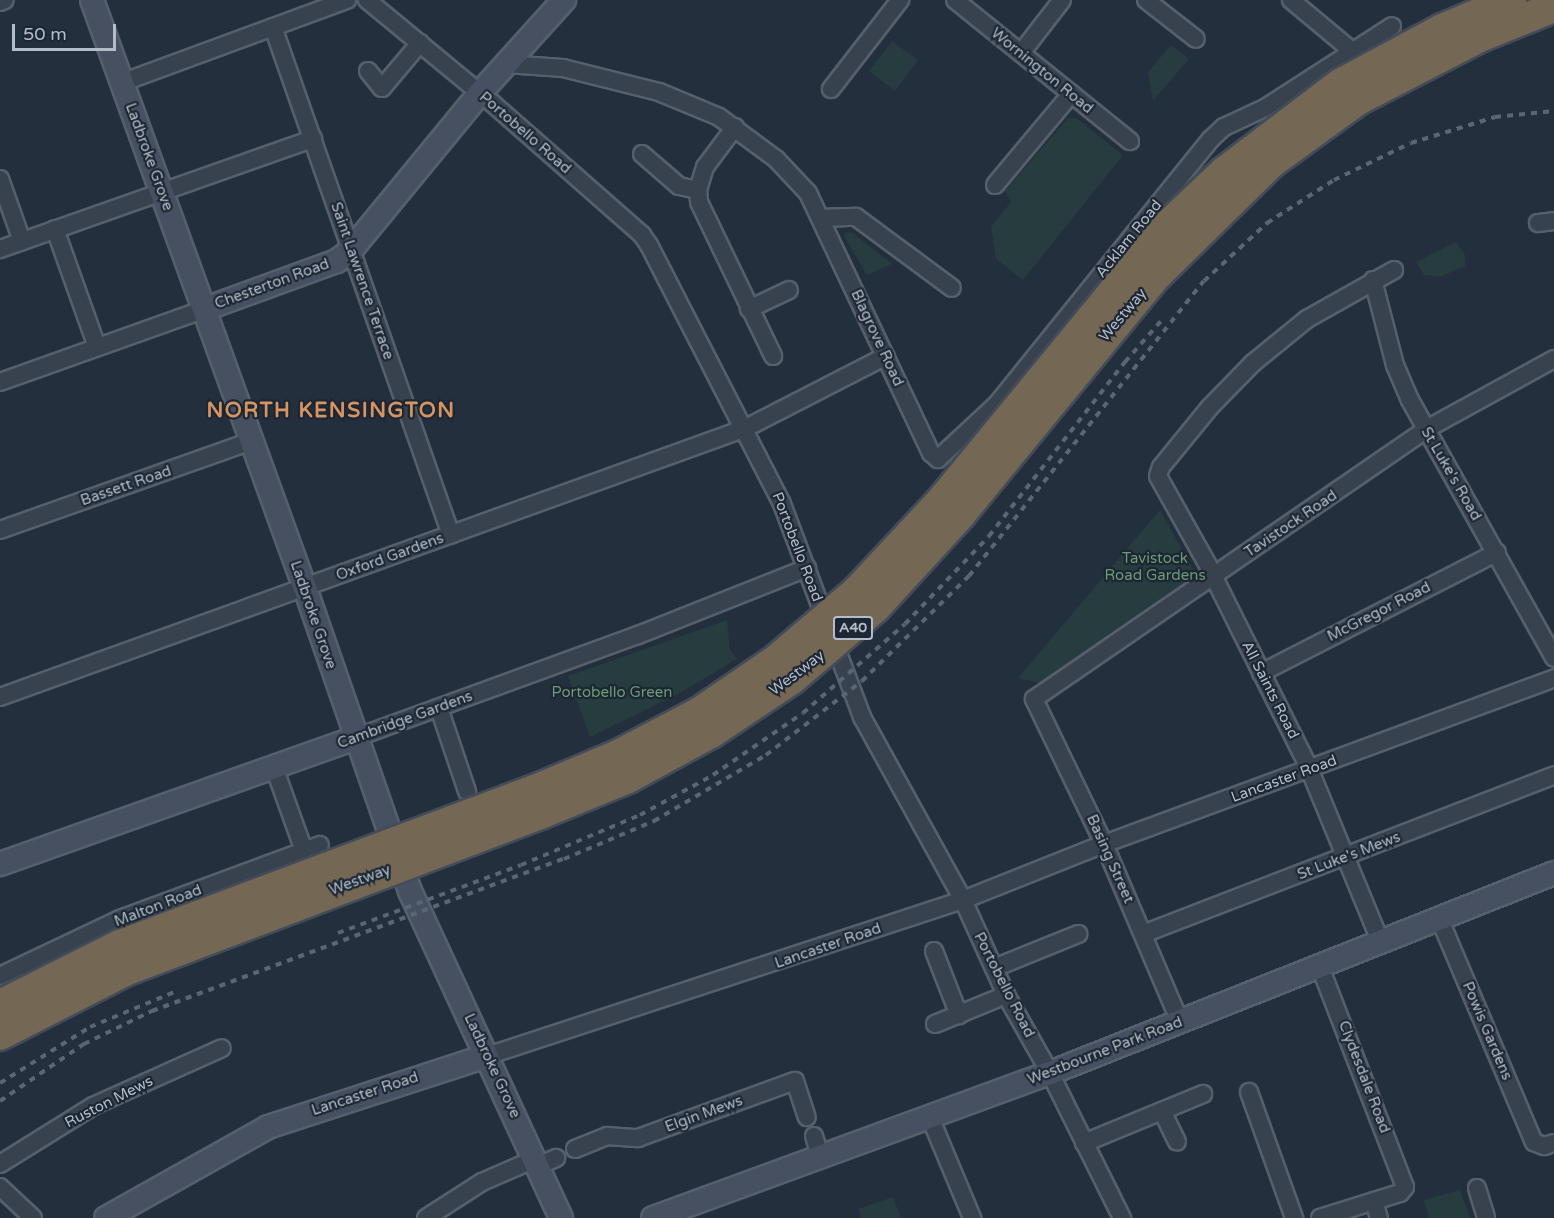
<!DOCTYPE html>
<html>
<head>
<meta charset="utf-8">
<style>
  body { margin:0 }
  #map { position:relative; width:1554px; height:1218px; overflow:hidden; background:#242f3e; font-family:"Varela Round",sans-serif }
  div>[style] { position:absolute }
  .green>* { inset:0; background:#263c3f }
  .roads { filter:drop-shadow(2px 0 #565f6c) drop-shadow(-2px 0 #565f6c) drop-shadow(0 2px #565f6c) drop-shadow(0 -2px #565f6c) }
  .street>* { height:16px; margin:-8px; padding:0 8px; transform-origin:8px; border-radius:8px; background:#38414e }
  .secondary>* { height:22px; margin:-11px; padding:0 11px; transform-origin:11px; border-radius:11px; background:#465061 }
  .rail>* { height:4px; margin-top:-2px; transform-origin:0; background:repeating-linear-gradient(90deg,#5a6575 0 6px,transparent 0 12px) }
  .bridges { filter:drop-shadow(2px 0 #434c59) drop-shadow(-2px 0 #434c59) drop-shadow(0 2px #434c59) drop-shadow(0 -2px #434c59) }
  .highway-bridge>* { height:30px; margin:-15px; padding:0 15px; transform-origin:15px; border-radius:15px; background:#746855 }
  span { translate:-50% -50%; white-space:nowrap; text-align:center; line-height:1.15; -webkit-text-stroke:4.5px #1d2633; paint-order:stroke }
  .shield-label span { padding:2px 4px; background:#1d2633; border:2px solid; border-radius:4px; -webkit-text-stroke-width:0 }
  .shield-label { font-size:14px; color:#b4bcc9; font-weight:700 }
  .street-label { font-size:15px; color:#b4bcc9 }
  .park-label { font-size:15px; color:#6b9a76 }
  .district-label { font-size:21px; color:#d59563; font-weight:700; letter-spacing:1.5px }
  .scale { position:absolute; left:12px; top:24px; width:104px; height:27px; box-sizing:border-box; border:3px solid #b4bcc9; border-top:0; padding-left:8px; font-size:18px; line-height:21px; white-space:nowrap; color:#b4bcc9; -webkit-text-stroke:4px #1d2633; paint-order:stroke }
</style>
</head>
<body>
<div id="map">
  <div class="green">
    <i style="clip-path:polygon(892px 41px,918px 60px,895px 91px,869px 71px)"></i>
    <i style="clip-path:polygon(1171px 45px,1189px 59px,1153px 101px,1148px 72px)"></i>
    <i style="clip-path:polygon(1068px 118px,1076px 118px,1123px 155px,1023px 280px,996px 259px,991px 227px,1011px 202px,1005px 191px)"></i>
    <i style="clip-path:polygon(847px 232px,853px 233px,892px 264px,867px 275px,844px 236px)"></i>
    <i style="clip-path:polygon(1456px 242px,1465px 255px,1465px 266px,1440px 277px,1424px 275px,1416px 262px)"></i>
    <i style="clip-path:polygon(1160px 510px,1197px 576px,1040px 683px,1018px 678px)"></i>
    <i style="clip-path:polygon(727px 620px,730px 650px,737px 659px,678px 694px,590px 737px,568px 676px)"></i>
    <i style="clip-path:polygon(1460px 1190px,1470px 1218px,1429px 1218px,1424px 1200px)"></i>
    <i style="clip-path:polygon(893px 1197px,901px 1218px,861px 1218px,858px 1209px)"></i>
  </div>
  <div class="roads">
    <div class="street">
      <i style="left:367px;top:0;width:162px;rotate:39.5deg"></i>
      <i style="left:492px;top:103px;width:200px;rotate:41.3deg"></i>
      <i style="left:642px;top:235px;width:12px;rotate:55deg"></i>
      <i style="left:649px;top:245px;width:291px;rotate:62.8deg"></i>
      <i style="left:782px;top:504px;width:228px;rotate:69.4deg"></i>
      <i style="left:862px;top:717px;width:209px;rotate:61.1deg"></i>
      <i style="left:963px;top:900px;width:104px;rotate:65.6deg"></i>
      <i style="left:1006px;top:995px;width:90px;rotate:60.6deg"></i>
      <i style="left:1050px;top:1073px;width:162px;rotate:63.6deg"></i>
      <i style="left:955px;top:0;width:225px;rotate:38.9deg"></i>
      <i style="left:1146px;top:0;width:63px;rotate:38deg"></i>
      <i style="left:1291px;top:0;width:78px;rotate:39.8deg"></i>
      <i style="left:0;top:2px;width:5px;rotate:-22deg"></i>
      <i style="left:273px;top:27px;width:538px;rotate:70.69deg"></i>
      <i style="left:1021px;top:53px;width:67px;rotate:-52.3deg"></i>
      <i style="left:506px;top:64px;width:57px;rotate:4deg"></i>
      <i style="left:563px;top:68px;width:99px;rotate:14deg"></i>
      <i style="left:659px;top:92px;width:65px;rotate:22.6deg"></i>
      <i style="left:719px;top:117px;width:71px;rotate:36.4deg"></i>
      <i style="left:776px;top:159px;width:47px;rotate:46.7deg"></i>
      <i style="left:808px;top:193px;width:288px;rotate:64.7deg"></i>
      <i style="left:931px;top:453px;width:9px;rotate:41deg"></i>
      <i style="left:938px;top:459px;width:81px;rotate:-43deg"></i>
      <i style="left:997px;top:404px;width:341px;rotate:-51.1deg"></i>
      <i style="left:1211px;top:139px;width:18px;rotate:-43deg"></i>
      <i style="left:1224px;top:127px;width:45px;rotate:-24.9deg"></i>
      <i style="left:1265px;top:108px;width:151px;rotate:-32.8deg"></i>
      <i style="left:368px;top:71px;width:22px;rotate:51deg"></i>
      <i style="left:382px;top:88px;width:59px;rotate:-49.8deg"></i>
      <i style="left:121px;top:83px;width:241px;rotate:-20.2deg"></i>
      <i style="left:831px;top:89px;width:113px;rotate:-52.2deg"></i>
      <i style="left:735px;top:127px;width:50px;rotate:126.9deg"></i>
      <i style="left:705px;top:167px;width:24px;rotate:107deg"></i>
      <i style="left:698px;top:190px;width:12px;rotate:85deg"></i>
      <i style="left:699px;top:202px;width:171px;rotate:64.3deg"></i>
      <i style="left:642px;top:154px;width:49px;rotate:40.9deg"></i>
      <i style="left:679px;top:186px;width:19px;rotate:12deg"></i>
      <i style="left:0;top:179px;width:66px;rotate:70.5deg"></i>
      <i style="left:995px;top:185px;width:119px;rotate:-50.1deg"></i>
      <i style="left:820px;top:218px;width:36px;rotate:-2deg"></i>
      <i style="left:856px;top:217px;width:119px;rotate:36.5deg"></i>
      <i style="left:1538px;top:223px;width:16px;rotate:-7deg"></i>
      <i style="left:55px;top:229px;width:125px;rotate:70.4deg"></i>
      <i style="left:0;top:249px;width:332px;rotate:-19.4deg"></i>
      <i style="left:1373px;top:280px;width:88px;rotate:75.5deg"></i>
      <i style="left:1395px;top:365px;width:38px;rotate:67deg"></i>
      <i style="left:1410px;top:400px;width:295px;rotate:60.8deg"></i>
      <i style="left:749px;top:309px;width:44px;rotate:-25.4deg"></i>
      <i style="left:0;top:382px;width:218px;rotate:-19.6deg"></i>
      <i style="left:0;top:530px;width:267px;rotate:-19.5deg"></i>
      <i style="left:1261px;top:673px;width:265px;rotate:-27.1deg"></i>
      <i style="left:0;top:697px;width:793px;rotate:-19.83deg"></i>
      <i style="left:746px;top:428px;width:157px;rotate:-27.2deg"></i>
      <i style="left:439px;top:708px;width:88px;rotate:71.4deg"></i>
      <i style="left:355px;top:738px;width:301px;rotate:-20deg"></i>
      <i style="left:638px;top:635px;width:182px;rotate:-21.6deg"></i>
      <i style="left:274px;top:767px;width:89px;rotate:70.3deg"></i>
      <i style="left:1440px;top:920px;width:241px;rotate:67.1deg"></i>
      <i style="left:1534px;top:1142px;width:11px;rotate:22deg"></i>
      <i style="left:1544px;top:1146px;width:10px;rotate:-17deg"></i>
      <i style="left:1143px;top:934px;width:441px;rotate:-21.1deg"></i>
      <i style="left:1381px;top:943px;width:189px;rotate:-112.4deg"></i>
      <i style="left:1309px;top:768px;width:225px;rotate:-116.5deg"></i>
      <i style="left:1209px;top:567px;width:104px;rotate:-119.3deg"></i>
      <i style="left:1158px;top:476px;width:9px;rotate:-72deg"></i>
      <i style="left:1161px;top:467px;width:77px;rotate:-50.8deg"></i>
      <i style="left:1210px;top:407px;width:62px;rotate:-45.7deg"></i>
      <i style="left:1253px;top:363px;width:70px;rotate:-39.2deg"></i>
      <i style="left:1307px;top:319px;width:100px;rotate:-29.4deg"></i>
      <i style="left:934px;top:951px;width:69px;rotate:68.7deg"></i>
      <i style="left:994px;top:968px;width:91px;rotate:-22deg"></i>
      <i style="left:0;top:976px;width:133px;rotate:-25.4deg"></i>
      <i style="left:120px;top:919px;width:213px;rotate:-20.3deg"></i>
      <i style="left:1180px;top:1022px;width:194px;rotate:-113.1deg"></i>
      <i style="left:1104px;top:844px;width:161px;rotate:-115.8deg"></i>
      <i style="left:1034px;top:699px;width:475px;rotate:-34.5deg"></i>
      <i style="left:1425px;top:430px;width:147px;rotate:-28.8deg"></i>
      <i style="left:935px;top:1024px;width:77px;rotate:-22.2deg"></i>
      <i style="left:487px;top:1056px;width:501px;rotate:-18.15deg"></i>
      <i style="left:963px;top:900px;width:152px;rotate:-21.7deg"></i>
      <i style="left:1104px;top:844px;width:480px;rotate:-20.2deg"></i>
      <i style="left:1249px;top:1092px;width:134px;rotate:70.3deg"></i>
      <i style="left:1162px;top:1111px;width:34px;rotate:64deg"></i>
      <i style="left:929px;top:1115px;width:112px;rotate:67.3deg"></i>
      <i style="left:814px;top:1136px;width:21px;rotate:73deg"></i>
      <i style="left:1084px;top:1143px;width:129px;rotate:-22.4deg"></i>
      <i style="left:575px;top:1149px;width:35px;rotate:-22deg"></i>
      <i style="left:607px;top:1136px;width:31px;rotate:4deg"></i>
      <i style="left:638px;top:1138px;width:167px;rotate:-20deg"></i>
      <i style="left:795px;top:1081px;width:38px;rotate:72deg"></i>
      <i style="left:0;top:1164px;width:110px;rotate:-31.9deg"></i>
      <i style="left:93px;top:1106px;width:141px;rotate:-24.2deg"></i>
      <i style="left:538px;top:1166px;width:20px;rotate:-24deg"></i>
      <i style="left:0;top:1187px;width:45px;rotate:43.2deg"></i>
      <i style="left:1477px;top:1188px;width:31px;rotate:73deg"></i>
      <i style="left:1374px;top:1201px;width:18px;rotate:74deg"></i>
      <i style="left:426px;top:1218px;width:67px;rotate:-32.7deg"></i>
      <i style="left:482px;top:1182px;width:58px;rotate:-23.5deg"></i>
      <i style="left:1320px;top:1218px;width:84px;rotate:-17.4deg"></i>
      <i style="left:1400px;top:1193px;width:8px;rotate:-50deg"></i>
      <i style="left:1405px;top:1187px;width:236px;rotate:-111.1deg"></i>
    </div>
    <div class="secondary">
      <i style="left:92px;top:0;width:625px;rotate:70.09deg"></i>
      <i style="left:305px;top:588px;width:321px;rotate:70.9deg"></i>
      <i style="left:410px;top:891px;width:360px;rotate:65.2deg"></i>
      <i style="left:205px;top:309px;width:140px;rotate:-20deg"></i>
      <i style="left:337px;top:261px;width:18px;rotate:-38deg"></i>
      <i style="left:351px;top:250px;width:202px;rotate:-50.6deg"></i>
      <i style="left:479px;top:94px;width:127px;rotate:-47.9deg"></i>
      <i style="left:0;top:864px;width:377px;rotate:-19.5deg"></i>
      <i style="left:106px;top:1218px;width:186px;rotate:-29.3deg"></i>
      <i style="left:268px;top:1127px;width:230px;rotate:-18deg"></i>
      <i style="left:653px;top:1218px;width:423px;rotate:-20.1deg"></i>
      <i style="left:1050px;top:1073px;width:542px;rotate:-21.64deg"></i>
    </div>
  </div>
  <div class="rail">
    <i style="left:1500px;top:0;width:60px;rotate:24.8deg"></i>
    <i style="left:338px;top:933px;width:195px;rotate:-20.4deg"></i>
    <i style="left:521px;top:865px;width:129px;rotate:-22.8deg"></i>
    <i style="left:640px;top:815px;width:83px;rotate:-28.7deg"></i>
    <i style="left:713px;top:775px;width:109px;rotate:-34.6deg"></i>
    <i style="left:803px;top:713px;width:135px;rotate:-41.1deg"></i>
    <i style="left:905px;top:624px;width:122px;rotate:-46.3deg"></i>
    <i style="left:989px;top:536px;width:221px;rotate:-52deg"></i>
    <i style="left:1125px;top:362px;width:55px;rotate:-48.7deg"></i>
    <i style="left:0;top:1083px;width:106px;rotate:-31.9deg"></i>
    <i style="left:90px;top:1027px;width:91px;rotate:-22.6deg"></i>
    <i style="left:0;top:1101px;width:102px;rotate:-34.2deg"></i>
    <i style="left:84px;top:1044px;width:76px;rotate:-25.9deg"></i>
    <i style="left:152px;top:1011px;width:439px;rotate:-20.3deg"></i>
    <i style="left:564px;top:859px;width:98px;rotate:-22.9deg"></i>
    <i style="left:654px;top:821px;width:130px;rotate:-30.5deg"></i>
    <i style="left:766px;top:755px;width:121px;rotate:-37.6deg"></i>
    <i style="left:862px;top:681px;width:150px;rotate:-44.5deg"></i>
    <i style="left:969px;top:576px;width:377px;rotate:-51.5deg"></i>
    <i style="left:1204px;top:281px;width:86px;rotate:-42.6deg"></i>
    <i style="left:1267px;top:223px;width:80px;rotate:-32.7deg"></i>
    <i style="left:1334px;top:180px;width:85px;rotate:-25.7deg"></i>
    <i style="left:1411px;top:143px;width:88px;rotate:-17.2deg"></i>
    <i style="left:1495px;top:117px;width:59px;rotate:-5.8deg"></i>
  </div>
  <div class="bridges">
    <div class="highway-bridge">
      <i style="left:0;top:1005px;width:134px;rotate:-26.6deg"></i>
      <i style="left:120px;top:945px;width:440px;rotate:-20.5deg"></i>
      <i style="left:532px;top:791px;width:93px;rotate:-22.7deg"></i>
      <i style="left:618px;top:755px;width:93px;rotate:-27.7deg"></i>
      <i style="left:700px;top:712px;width:92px;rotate:-34.4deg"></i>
      <i style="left:776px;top:660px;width:106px;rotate:-40.4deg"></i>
      <i style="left:857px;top:591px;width:126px;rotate:-46.9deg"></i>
      <i style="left:943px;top:499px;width:353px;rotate:-50.6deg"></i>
      <i style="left:1167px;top:226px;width:79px;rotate:-43.5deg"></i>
      <i style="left:1224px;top:172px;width:146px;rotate:-37.2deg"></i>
      <i style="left:1340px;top:84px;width:116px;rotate:-28.3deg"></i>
      <i style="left:1442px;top:29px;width:75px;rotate:-22.8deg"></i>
      <i style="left:0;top:1035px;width:140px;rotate:-27.1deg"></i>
      <i style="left:125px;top:971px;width:444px;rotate:-20.7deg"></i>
      <i style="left:540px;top:814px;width:95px;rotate:-22.2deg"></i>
      <i style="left:628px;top:778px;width:94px;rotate:-28.5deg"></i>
      <i style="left:711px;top:733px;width:97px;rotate:-33.7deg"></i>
      <i style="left:792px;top:679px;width:109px;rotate:-40.5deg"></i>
      <i style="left:875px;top:608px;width:127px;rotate:-47.5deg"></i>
      <i style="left:961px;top:514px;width:306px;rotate:-50.7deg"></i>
      <i style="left:1155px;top:277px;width:163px;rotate:-44.5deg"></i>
      <i style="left:1271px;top:163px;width:107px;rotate:-35.9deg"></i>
      <i style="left:1358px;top:100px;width:140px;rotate:-27.3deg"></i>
      <i style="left:1482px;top:36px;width:78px;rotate:-21.9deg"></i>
    </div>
  </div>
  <div class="shield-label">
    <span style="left:853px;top:628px">A40</span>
  </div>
  <div class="street-label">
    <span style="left:1042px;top:71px;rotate:39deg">Wornington Road</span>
    <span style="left:525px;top:133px;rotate:41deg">Portobello Road</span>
    <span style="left:149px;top:157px;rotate:70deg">Ladbroke Grove</span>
    <span style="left:1129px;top:239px;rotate:-51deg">Acklam Road</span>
    <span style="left:362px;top:281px;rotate:71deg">Saint Lawrence Terrace</span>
    <span style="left:272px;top:284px;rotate:-20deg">Chesterton Road</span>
    <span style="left:1123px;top:315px;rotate:-50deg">Westway</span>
    <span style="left:877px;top:338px;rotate:65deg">Blagrove Road</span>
    <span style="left:1451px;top:474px;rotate:60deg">St Luke's Road</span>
    <span style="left:126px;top:486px;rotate:-19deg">Bassett Road</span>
    <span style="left:1291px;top:524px;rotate:-34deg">Tavistock Road</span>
    <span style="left:797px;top:547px;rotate:69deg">Portobello Road</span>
    <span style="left:390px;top:557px;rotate:-20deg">Oxford Gardens</span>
    <span style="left:1379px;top:612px;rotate:-27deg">McGregor Road</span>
    <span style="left:313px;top:615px;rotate:71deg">Ladbroke Grove</span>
    <span style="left:797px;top:673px;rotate:-37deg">Westway</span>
    <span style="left:1270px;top:690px;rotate:63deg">All Saints Road</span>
    <span style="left:405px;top:720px;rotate:-20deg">Cambridge Gardens</span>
    <span style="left:1284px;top:779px;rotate:-20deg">Lancaster Road</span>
    <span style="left:1349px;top:856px;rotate:-21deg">St Luke's Mews</span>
    <span style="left:1110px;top:859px;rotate:66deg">Basing Street</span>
    <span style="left:360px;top:880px;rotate:-20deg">Westway</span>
    <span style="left:158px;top:906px;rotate:-21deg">Malton Road</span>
    <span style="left:828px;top:946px;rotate:-19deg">Lancaster Road</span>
    <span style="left:1004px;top:985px;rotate:63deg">Portobello Road</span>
    <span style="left:1487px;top:1031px;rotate:67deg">Powis Gardens</span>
    <span style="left:1105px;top:1051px;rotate:-21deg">Westbourne Park Road</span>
    <span style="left:492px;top:1066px;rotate:65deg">Ladbroke Grove</span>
    <span style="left:1364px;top:1077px;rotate:69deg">Clydesdale Road</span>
    <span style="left:365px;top:1094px;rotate:-18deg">Lancaster Road</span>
    <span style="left:109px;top:1102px;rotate:-27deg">Ruston Mews</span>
    <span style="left:704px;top:1114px;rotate:-20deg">Elgin Mews</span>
  </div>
  <div class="park-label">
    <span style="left:1155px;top:567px">Tavistock<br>Road Gardens</span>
    <span style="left:612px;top:693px">Portobello Green</span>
  </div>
  <div class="district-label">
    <span style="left:331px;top:411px">NORTH KENSINGTON</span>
  </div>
  <div class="scale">50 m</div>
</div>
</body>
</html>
